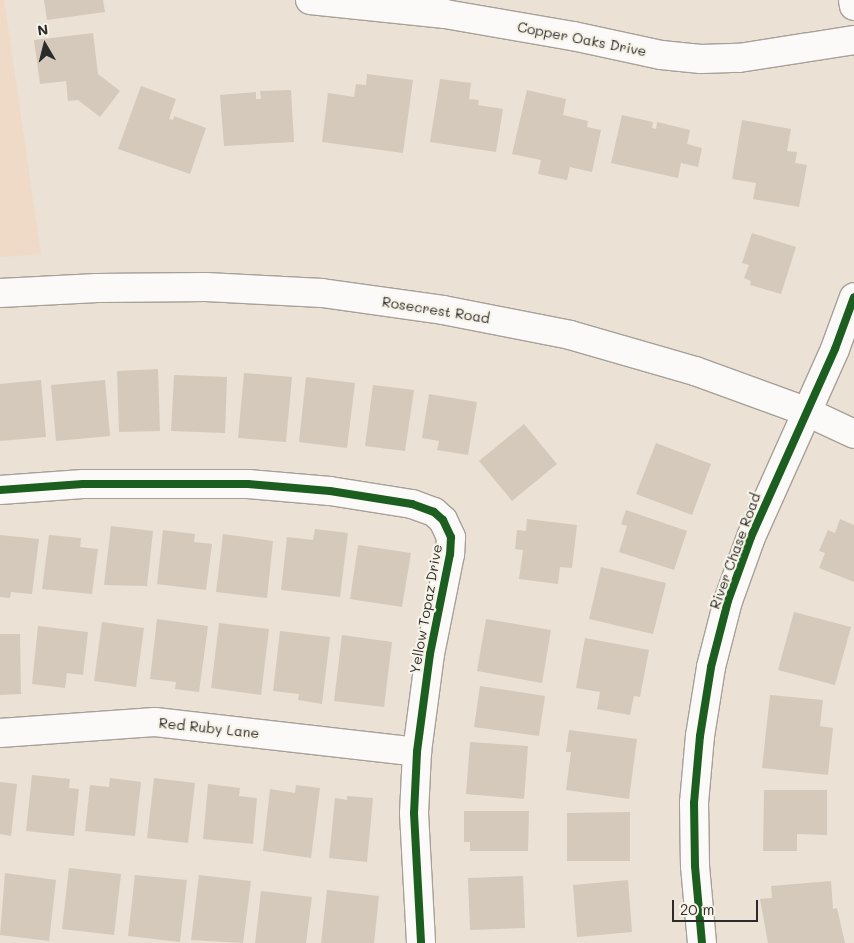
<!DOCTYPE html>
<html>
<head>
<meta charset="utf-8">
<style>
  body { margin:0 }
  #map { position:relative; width:854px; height:943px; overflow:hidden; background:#ebe1d4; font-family:Mali,sans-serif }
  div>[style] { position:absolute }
  .built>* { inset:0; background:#eedac7 }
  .building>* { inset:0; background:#d5c9bc }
  .roads { filter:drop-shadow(1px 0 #a6a099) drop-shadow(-1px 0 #a6a099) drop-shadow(0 1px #a6a099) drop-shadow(0 -1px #a6a099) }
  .street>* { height:28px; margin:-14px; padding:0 14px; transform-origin:14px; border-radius:14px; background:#fcfaf9 }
  .secondary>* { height:28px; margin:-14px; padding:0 14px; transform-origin:14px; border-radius:14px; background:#fcfaf9 }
  .cycleway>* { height:8px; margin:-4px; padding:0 4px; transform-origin:4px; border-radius:4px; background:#1b5e20 }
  span { translate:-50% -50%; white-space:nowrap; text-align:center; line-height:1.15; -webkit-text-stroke:4.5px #f7f3e8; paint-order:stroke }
  .street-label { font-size:14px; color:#2b2b2b }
  .north { position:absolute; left:20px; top:20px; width:50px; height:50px; -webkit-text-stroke:4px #f7f3e8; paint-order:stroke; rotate:352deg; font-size:14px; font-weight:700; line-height:20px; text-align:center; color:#2b2b2b }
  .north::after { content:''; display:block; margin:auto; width:18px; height:22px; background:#2b2b2b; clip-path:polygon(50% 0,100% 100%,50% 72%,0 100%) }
  .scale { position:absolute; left:672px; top:900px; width:86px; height:22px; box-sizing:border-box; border:2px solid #2b2b2b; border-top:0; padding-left:6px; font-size:15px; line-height:18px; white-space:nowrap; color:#2b2b2b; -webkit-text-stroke:4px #f7f3e8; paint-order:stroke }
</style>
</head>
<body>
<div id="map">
  <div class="built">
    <i style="clip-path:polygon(0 0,4px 0,41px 254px,0 257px)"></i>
  </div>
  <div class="building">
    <i style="clip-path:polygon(44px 0,103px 0,105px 12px,47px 20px)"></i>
    <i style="clip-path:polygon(93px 33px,98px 74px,120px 91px,100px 117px,78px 100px,68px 101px,66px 81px,40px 84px,34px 40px)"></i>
    <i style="clip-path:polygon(367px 74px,413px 80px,403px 153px,322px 142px,328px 93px,354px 97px,356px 84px,366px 85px)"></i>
    <i style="clip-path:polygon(440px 79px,471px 83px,469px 99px,479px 100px,478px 105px,503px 109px,496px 152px,430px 142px)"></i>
    <i style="clip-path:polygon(141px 86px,176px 99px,169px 119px,173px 120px,174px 116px,206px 128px,190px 174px,118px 149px)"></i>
    <i style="clip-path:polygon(291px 90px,294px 142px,224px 146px,220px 95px,256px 92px,256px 99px,261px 99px,260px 91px)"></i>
    <i style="clip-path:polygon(527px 90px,566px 99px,563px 115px,588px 121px,587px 127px,601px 130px,592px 172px,570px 167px,567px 180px,538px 174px,541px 160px,512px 154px)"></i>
    <i style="clip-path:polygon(622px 115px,653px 122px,652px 128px,656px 129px,657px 122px,690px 130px,687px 144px,702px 148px,698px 167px,681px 163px,678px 178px,611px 163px)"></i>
    <i style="clip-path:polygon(742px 120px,791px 129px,787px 151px,797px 152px,795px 163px,807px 165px,799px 207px,753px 199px,756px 183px,732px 179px)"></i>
    <i style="clip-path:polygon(752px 233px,796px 247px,781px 294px,750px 285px,751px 281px,744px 278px,749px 265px,742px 263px)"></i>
    <i style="clip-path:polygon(158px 369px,160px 431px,119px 432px,117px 371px)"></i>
    <i style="clip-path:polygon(244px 373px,292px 377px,286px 442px,238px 438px)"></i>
    <i style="clip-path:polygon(174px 375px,227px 377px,225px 433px,171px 431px)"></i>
    <i style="clip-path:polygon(306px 377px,355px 383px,347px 448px,299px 442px)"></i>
    <i style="clip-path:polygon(41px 380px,46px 437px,0 441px,0 384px)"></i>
    <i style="clip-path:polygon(105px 380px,110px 436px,56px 441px,51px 385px)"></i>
    <i style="clip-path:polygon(373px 385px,414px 390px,405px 451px,365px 446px)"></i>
    <i style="clip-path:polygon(429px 394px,477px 402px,468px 455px,437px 450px,439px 441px,422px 438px)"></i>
    <i style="clip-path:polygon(524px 424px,557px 464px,512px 501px,479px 461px)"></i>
    <i style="clip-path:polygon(656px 443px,711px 464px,692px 515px,636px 494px)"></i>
    <i style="clip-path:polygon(626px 510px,687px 531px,674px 570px,619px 552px,627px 526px,621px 524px)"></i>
    <i style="clip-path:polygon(527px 519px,577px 525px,572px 568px,560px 567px,558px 584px,519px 579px,523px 550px,515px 549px,517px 530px,526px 531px)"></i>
    <i style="clip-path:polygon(840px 519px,854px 525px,854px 582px,819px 568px,825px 553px,819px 551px,828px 530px,835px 533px)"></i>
    <i style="clip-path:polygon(111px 526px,153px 531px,147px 586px,104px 585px)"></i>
    <i style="clip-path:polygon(315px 529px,348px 533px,340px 597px,281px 590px,287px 537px,313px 540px)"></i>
    <i style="clip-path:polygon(163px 530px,195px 534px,194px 542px,212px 544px,206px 590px,157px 584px)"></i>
    <i style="clip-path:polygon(223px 534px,273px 541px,267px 598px,216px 592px)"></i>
    <i style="clip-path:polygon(0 535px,39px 539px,32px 594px,11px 592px,10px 598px,0 597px)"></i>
    <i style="clip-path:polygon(49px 535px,81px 538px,80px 547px,98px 549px,92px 594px,42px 589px)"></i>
    <i style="clip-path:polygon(358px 545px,411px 553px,402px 607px,350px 599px)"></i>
    <i style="clip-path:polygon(601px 567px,666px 583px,653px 634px,589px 619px)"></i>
    <i style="clip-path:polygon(794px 612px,851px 627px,835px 685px,778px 670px)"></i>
    <i style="clip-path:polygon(157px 619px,208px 626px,199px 692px,175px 689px,176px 682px,150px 679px)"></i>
    <i style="clip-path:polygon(486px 619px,551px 630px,542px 683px,477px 671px)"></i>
    <i style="clip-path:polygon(102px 622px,144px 628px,136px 687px,94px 681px)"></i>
    <i style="clip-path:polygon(219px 623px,269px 629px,261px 695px,211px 688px)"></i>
    <i style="clip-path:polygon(38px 626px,88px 632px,83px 675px,67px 673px,65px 688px,32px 684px)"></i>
    <i style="clip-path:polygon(280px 631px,330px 637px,322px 704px,298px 700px,299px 694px,273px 691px)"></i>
    <i style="clip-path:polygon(0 634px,20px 634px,21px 694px,0 695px)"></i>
    <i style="clip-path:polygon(342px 635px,392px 642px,384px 707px,334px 701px)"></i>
    <i style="clip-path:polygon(585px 638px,649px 650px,640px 697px,634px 696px,630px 715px,597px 709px,600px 692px,576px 688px)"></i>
    <i style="clip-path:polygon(480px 686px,545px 696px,539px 736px,474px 727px)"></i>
    <i style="clip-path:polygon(770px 695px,823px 700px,820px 726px,833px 728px,828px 775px,762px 768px)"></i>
    <i style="clip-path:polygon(569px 730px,637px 739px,629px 799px,566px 790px,571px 752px,566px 752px)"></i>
    <i style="clip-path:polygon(470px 742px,528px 746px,524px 799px,466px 794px)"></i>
    <i style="clip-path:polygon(32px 775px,70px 779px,69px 788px,79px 789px,74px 836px,26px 831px)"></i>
    <i style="clip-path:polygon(110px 778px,141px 782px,135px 836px,85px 831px,90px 785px,109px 787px)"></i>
    <i style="clip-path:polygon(154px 778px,195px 783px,188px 843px,147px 838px)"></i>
    <i style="clip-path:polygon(0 782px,17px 784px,11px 836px,0 834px)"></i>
    <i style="clip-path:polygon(208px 784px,240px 788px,239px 796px,257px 798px,253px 844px,203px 839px)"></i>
    <i style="clip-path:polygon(296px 785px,320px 788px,311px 858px,263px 851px,270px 789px,295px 793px)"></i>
    <i style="clip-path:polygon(764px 790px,827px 790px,827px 835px,797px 834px,797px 851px,763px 851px)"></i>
    <i style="clip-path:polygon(347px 796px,373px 798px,367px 862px,329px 858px,335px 798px,347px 800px)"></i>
    <i style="clip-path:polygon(464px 811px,529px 811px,528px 851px,470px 851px,470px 842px,464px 842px)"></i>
    <i style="clip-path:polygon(630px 812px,630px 861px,567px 861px,567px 813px)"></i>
    <i style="clip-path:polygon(69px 868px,121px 874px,114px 935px,62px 929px)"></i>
    <i style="clip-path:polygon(5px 873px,56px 880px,49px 941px,0 935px)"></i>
    <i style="clip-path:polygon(135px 875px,187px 880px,180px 942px,128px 936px)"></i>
    <i style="clip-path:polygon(199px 875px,251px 881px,243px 943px,191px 940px)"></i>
    <i style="clip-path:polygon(523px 876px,525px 928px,470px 930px,468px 878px)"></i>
    <i style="clip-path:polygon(628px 880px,632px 932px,577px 937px,573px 885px)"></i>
    <i style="clip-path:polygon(831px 881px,833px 909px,837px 908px,845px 943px,768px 943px,760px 899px,772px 898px,771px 886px)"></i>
    <i style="clip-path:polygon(327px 890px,379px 896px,374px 943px,321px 943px)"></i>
    <i style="clip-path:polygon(261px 891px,312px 897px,306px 943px,255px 943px)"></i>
  </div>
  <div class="roads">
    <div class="street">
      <i style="left:310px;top:0;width:136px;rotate:5.9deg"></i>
      <i style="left:445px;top:14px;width:130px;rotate:9.8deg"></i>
      <i style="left:573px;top:36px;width:90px;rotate:12.2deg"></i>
      <i style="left:661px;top:55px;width:40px;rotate:5.7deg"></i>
      <i style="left:701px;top:59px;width:38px;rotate:-2deg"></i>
      <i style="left:739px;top:58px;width:116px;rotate:-8.9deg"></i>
      <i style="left:853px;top:0;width:6px;rotate:81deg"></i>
      <i style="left:0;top:490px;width:83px;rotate:-4.1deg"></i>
      <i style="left:83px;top:484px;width:165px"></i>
      <i style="left:248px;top:484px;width:82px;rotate:4.9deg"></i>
      <i style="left:330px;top:491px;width:83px;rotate:9deg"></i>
      <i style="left:412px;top:504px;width:23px;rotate:20deg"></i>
      <i style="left:434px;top:512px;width:12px;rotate:42deg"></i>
      <i style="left:443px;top:520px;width:19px;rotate:65deg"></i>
      <i style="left:451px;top:537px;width:17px;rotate:93deg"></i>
      <i style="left:450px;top:554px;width:102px;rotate:101.3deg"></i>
      <i style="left:430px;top:654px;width:99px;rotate:97.6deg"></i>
      <i style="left:417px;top:752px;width:61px;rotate:92.8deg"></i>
      <i style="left:414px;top:813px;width:130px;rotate:86.9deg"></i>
      <i style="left:0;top:733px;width:155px;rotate:-4.1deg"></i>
      <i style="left:155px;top:722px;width:264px;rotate:6.5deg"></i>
      <i style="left:702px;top:943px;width:77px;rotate:-95.2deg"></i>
      <i style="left:695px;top:866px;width:63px;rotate:-90.9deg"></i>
      <i style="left:694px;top:803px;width:67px;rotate:-84.9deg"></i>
      <i style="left:700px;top:736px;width:70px;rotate:-80.9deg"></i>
      <i style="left:711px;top:667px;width:68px;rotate:-75.6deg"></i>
      <i style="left:728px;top:601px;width:68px;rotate:-70.2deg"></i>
      <i style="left:751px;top:537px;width:206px;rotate:-65.9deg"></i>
      <i style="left:835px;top:349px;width:55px;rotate:-69.9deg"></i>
    </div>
    <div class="secondary">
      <i style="left:0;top:293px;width:97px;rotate:-3deg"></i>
      <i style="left:97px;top:288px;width:109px;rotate:-0.5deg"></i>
      <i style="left:206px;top:287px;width:116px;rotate:3deg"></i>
      <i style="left:322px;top:293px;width:122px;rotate:8deg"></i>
      <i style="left:443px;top:310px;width:129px;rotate:11.1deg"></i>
      <i style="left:570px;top:335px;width:130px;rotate:16.1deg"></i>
      <i style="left:695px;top:371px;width:117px;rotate:20deg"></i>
      <i style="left:805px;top:411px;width:54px;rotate:25.1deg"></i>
    </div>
  </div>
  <div class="cycleway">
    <i style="left:0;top:490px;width:83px;rotate:-4.1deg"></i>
    <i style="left:83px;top:484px;width:165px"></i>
    <i style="left:248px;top:484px;width:82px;rotate:4.9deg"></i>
    <i style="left:330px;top:491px;width:83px;rotate:9deg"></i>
    <i style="left:412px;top:504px;width:23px;rotate:20deg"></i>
    <i style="left:434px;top:512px;width:12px;rotate:42deg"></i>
    <i style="left:443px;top:520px;width:19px;rotate:65deg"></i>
    <i style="left:451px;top:537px;width:17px;rotate:93deg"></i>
    <i style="left:450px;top:554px;width:102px;rotate:101.3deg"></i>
    <i style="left:430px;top:654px;width:99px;rotate:97.6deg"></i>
    <i style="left:417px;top:752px;width:61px;rotate:92.8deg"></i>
    <i style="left:414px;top:813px;width:130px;rotate:86.9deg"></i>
    <i style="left:702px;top:943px;width:77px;rotate:-95.2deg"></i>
    <i style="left:695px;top:866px;width:63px;rotate:-90.9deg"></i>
    <i style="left:694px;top:803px;width:67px;rotate:-84.9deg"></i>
    <i style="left:700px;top:736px;width:70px;rotate:-80.9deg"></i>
    <i style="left:711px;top:667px;width:68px;rotate:-75.6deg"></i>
    <i style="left:728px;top:601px;width:68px;rotate:-70.2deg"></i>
    <i style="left:751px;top:537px;width:206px;rotate:-65.9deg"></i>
    <i style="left:835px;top:349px;width:55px;rotate:-69.9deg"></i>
  </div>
  <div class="street-label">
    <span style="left:582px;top:39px;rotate:11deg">Copper Oaks Drive</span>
    <span style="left:436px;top:310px;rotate:9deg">Rosecrest Road</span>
    <span style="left:735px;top:551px;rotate:-70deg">River Chase Road</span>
    <span style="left:426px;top:609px;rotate:-80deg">Yellow Topaz Drive</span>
    <span style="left:209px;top:728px;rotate:6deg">Red Ruby Lane</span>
  </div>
  <div class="north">N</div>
  <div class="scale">20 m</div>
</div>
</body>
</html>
